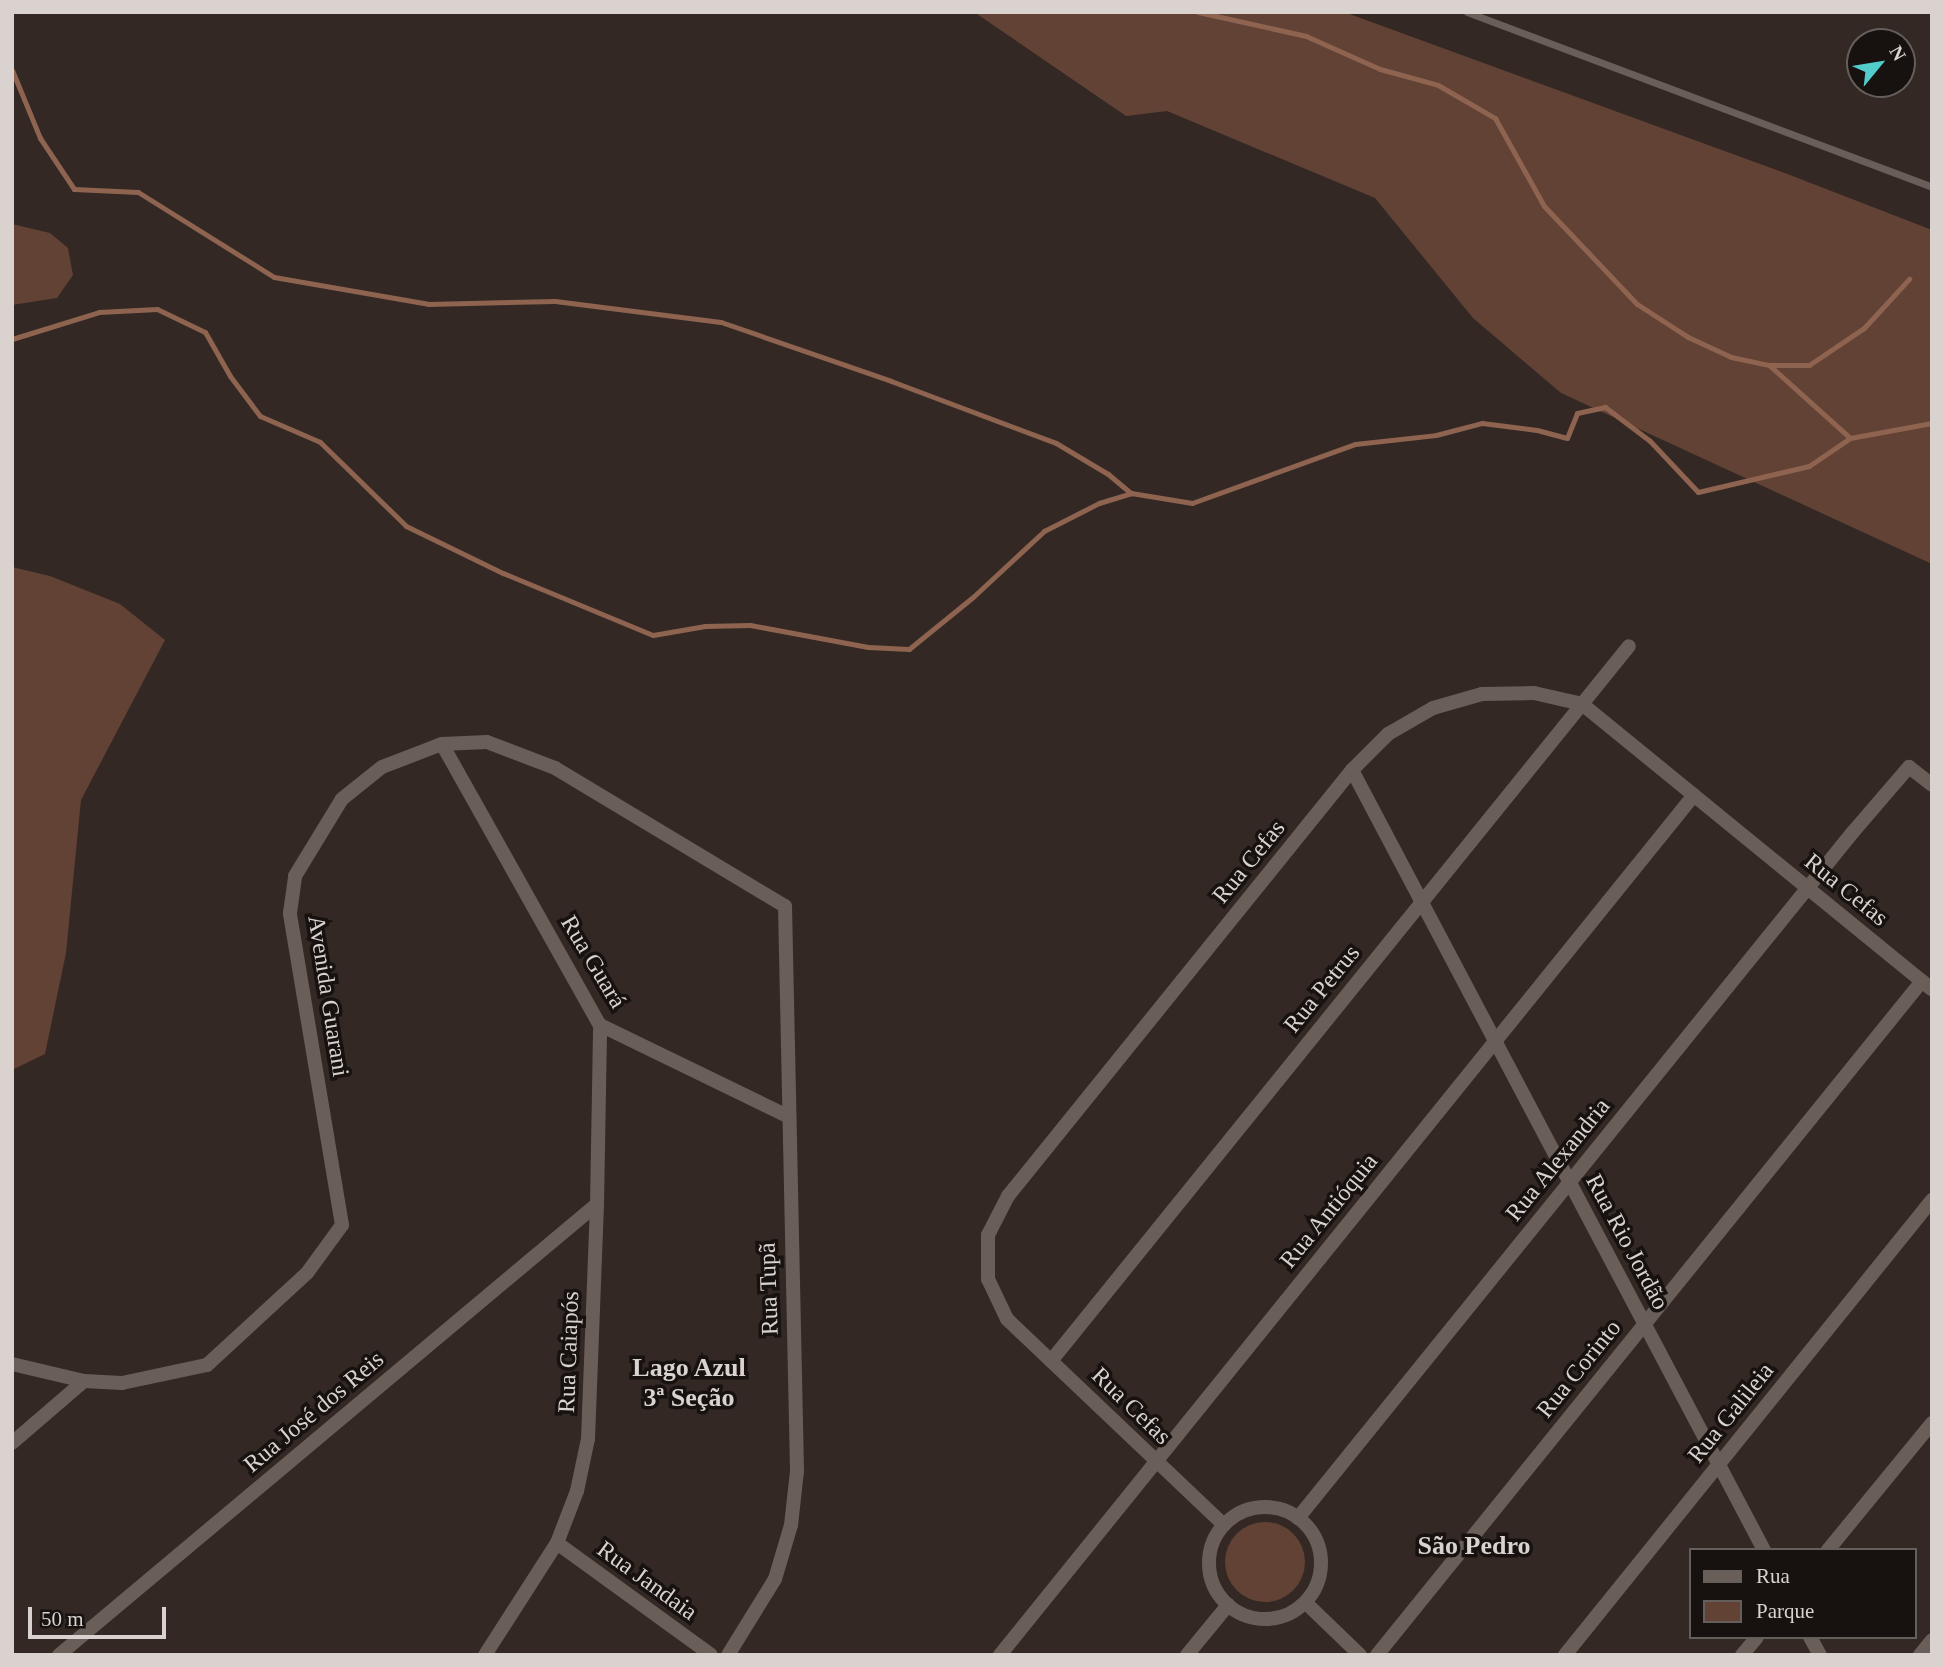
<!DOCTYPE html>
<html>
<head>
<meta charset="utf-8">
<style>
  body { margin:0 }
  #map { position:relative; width:1944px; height:1667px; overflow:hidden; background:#332824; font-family:"Times New Roman",serif }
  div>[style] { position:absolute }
  .green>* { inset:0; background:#624235 }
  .round { border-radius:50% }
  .stream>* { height:5px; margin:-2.5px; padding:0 2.5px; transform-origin:2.5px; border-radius:2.5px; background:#8e634f }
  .service>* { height:7px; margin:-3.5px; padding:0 3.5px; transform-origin:3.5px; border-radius:3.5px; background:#6a5e59 }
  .minor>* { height:14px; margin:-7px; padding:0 7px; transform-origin:7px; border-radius:7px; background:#6a5e59 }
  .minor>.ring { margin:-7px; padding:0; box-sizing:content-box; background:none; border:14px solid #6a5e59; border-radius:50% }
  span { translate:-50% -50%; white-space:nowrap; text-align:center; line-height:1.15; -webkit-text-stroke:7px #171210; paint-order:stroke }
  .street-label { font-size:24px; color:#d9d2cf }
  .neighbourhood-label { font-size:26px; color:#d9d2cf; font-weight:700 }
  .frame { position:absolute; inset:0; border:14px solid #d9d2cf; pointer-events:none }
  .legend { position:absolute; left:1689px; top:1548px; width:228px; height:91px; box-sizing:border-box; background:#171210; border:2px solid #655f5c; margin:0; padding:9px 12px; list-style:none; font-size:21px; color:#d9d2cf }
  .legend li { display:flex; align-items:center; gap:14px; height:35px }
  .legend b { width:35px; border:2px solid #655f5c }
  .north { position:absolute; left:1846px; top:28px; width:70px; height:70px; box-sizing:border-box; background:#171210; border:2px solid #655f5c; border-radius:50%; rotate:60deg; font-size:19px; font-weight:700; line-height:28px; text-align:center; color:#d9d2cf }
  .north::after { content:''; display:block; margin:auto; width:24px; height:32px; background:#52cdcc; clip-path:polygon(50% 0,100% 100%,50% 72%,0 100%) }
  .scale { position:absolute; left:28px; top:1607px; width:138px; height:32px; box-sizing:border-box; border:4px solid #d9d2cf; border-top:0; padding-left:9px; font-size:21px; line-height:24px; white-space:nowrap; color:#d9d2cf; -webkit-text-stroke:5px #171210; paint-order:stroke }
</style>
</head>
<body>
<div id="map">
  <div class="green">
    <i style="clip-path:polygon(974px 12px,1344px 12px,1790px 175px,1932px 230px,1932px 564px,1561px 393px,1473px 318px,1375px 198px,1167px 111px,1126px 116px)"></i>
    <i style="clip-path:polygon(12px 224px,50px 233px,68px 248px,73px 275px,57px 298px,12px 305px)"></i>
    <i style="clip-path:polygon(12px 567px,50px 576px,120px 604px,165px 640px,81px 800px,66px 953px,45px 1054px,12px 1070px)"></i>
    <i class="round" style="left:1225px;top:1522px;width:80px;height:80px"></i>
  </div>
  <div class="stream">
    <i style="left:1198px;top:12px;width:111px;rotate:12.5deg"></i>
    <i style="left:1306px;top:36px;width:81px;rotate:24deg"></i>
    <i style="left:1380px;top:69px;width:60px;rotate:15.4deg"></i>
    <i style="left:1438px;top:85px;width:66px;rotate:30.1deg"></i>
    <i style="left:1495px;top:118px;width:101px;rotate:60.9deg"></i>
    <i style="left:1544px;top:206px;width:135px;rotate:46.5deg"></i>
    <i style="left:1637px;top:304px;width:61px;rotate:32.9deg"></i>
    <i style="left:1688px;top:337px;width:47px;rotate:24.9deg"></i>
    <i style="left:1731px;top:357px;width:39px;rotate:12deg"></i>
    <i style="left:1769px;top:365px;width:109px;rotate:42deg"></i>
    <i style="left:1850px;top:438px;width:83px;rotate:-10.4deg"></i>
    <i style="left:12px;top:70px;width:74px;rotate:67.6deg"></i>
    <i style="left:40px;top:138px;width:61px;rotate:56.3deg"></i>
    <i style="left:74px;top:189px;width:64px;rotate:2.7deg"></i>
    <i style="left:138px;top:192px;width:160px;rotate:32deg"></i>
    <i style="left:274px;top:277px;width:156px;rotate:9.9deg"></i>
    <i style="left:428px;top:304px;width:127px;rotate:-1.4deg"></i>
    <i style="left:555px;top:301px;width:167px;rotate:7.2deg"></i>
    <i style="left:721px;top:322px;width:180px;rotate:19.1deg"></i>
    <i style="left:891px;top:381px;width:176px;rotate:20.6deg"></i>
    <i style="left:1056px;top:443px;width:61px;rotate:30.8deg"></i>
    <i style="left:1108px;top:474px;width:30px;rotate:40deg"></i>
    <i style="left:12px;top:339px;width:91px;rotate:-17.2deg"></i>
    <i style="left:99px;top:312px;width:58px;rotate:-3deg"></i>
    <i style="left:157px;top:309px;width:53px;rotate:25.6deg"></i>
    <i style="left:205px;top:332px;width:51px;rotate:60.4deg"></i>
    <i style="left:230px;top:376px;width:50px;rotate:53.1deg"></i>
    <i style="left:260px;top:416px;width:65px;rotate:23.4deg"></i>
    <i style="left:320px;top:442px;width:120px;rotate:44.3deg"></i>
    <i style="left:406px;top:526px;width:108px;rotate:25.9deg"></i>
    <i style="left:503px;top:573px;width:162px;rotate:22.5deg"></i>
    <i style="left:653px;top:635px;width:53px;rotate:-9.8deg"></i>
    <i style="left:705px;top:626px;width:45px;rotate:-1.3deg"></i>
    <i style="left:750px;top:625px;width:120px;rotate:10.6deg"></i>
    <i style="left:868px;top:647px;width:41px;rotate:2.8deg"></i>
    <i style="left:909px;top:649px;width:82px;rotate:-39.1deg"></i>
    <i style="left:973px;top:597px;width:97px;rotate:-42.9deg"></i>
    <i style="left:1044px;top:531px;width:62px;rotate:-27deg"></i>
    <i style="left:1099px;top:503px;width:34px;rotate:-17deg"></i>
    <i style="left:1131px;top:493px;width:62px;rotate:9.3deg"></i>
    <i style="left:1192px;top:503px;width:173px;rotate:-19.9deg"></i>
    <i style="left:1355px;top:444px;width:81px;rotate:-6.3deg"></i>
    <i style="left:1436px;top:435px;width:48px;rotate:-14.6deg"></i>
    <i style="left:1482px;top:423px;width:55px;rotate:7.3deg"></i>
    <i style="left:1537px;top:430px;width:31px;rotate:15deg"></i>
    <i style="left:1567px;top:438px;width:27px;rotate:-68deg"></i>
    <i style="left:1577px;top:413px;width:29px;rotate:-12deg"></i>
    <i style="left:1605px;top:407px;width:56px;rotate:37.1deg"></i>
    <i style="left:1650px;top:441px;width:70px;rotate:46.7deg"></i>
    <i style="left:1698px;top:492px;width:114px;rotate:-13.2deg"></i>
    <i style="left:1809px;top:466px;width:50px;rotate:-34.3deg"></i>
    <i style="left:1770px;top:365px;width:39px"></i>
    <i style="left:1809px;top:365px;width:66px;rotate:-33.9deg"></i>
    <i style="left:1864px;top:328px;width:67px;rotate:-47.4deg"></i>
  </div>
  <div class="service">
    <i style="left:1467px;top:12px;width:497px;rotate:20.6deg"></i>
  </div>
  <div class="minor">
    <i style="left:442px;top:744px;width:322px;rotate:60.7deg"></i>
    <i style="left:600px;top:1025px;width:208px;rotate:25.9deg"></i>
    <i style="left:1352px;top:770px;width:882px;rotate:62.16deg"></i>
    <i style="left:1051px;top:1361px;width:919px;rotate:-51.05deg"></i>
    <i style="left:12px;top:1364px;width:74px;rotate:13.3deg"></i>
    <i style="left:84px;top:1381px;width:38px;rotate:3deg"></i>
    <i style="left:122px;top:1383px;width:87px;rotate:-12deg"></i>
    <i style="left:207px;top:1365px;width:136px;rotate:-42.6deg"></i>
    <i style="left:307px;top:1273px;width:59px;rotate:-53.9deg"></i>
    <i style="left:342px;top:1225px;width:316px;rotate:-99.5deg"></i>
    <i style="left:290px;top:913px;width:37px;rotate:-82deg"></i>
    <i style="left:295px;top:876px;width:90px;rotate:-58.6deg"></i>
    <i style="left:342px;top:799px;width:51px;rotate:-38.7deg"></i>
    <i style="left:382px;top:767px;width:64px;rotate:-21deg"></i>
    <i style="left:442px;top:744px;width:45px;rotate:-2.5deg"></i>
    <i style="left:487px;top:742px;width:73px;rotate:20.9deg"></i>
    <i style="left:555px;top:768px;width:268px;rotate:31deg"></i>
    <i style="left:785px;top:906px;width:565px;rotate:88.78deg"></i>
    <i style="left:797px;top:1471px;width:54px;rotate:96.3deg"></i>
    <i style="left:791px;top:1525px;width:56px;rotate:106.5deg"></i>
    <i style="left:775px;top:1579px;width:89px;rotate:121.7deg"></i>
    <i style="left:12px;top:1443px;width:95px;rotate:-40.7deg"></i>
    <i class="ring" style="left:1209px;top:1507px;width:98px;height:98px"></i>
    <i style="left:1298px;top:1518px;width:882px;rotate:-51.03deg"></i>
    <i style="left:1853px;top:832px;width:86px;rotate:-49.3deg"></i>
    <i style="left:1909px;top:767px;width:29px;rotate:38deg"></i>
    <i style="left:1224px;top:1525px;width:299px;rotate:-136.5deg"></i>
    <i style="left:1007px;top:1319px;width:44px;rotate:-115.4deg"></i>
    <i style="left:988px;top:1279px;width:44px;rotate:-90deg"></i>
    <i style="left:988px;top:1235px;width:44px;rotate:-62.9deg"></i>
    <i style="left:1008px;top:1196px;width:548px;rotate:-51.08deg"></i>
    <i style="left:1352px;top:770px;width:51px;rotate:-45deg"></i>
    <i style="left:1388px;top:734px;width:52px;rotate:-30deg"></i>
    <i style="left:1433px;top:708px;width:51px;rotate:-15.9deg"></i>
    <i style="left:1482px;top:694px;width:52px;rotate:-1.1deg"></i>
    <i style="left:1534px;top:693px;width:49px;rotate:12.9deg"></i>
    <i style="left:1582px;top:704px;width:451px;rotate:39.2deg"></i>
    <i style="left:557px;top:1543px;width:190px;rotate:36deg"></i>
    <i style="left:1828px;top:1550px;width:164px;rotate:-50.7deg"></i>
    <i style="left:1306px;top:1603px;width:75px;rotate:43.9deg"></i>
    <i style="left:1810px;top:1637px;width:21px;rotate:61deg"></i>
    <i style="left:59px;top:1655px;width:702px;rotate:-39.97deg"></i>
    <i style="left:485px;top:1655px;width:133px;rotate:-57.3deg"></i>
    <i style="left:557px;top:1543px;width:56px;rotate:-69deg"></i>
    <i style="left:577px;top:1491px;width:53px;rotate:-78.1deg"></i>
    <i style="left:588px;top:1439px;width:235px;rotate:-87.8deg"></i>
    <i style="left:597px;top:1204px;width:179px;rotate:-89deg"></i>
    <i style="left:1000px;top:1655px;width:1105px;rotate:-51.1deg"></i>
    <i style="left:1187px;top:1655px;width:65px;rotate:-50.6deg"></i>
    <i style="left:1377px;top:1655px;width:867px;rotate:-51.04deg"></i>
    <i style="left:1565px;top:1655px;width:585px;rotate:-51.11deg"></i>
    <i style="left:1742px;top:1655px;width:23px;rotate:-50deg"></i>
    <i style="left:1920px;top:1655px;width:19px;rotate:-51deg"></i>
  </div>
  <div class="street-label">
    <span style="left:1249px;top:862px;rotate:-51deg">Rua Cefas</span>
    <span style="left:1846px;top:890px;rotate:39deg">Rua Cefas</span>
    <span style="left:593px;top:962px;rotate:59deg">Rua Guará</span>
    <span style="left:1322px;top:989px;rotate:-51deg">Rua Petrus</span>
    <span style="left:328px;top:996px;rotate:81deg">Avenida Guarani</span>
    <span style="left:1558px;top:1160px;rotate:-51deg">Rua Alexandria</span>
    <span style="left:1329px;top:1211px;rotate:-51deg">Rua Antióquia</span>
    <span style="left:1627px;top:1242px;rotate:62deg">Rua Rio Jordão</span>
    <span style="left:769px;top:1289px;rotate:-92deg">Rua Tupã</span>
    <span style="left:569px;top:1352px;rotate:-88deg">Rua Caiapós</span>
    <span style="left:1579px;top:1369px;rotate:-51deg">Rua Corinto</span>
    <span style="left:1131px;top:1406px;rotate:44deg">Rua Cefas</span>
    <span style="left:314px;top:1412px;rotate:-40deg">Rua José dos Reis</span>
    <span style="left:1731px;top:1413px;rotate:-51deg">Rua Galileia</span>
    <span style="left:647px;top:1581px;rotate:36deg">Rua Jandaia</span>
  </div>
  <div class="neighbourhood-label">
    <span style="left:689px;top:1383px">Lago Azul<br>3ª Seção</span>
    <span style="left:1474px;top:1546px">São Pedro</span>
  </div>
  <div class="frame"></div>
  <ul class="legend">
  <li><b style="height:9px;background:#6a5e59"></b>Rua</li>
  <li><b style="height:19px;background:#624235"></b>Parque</li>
  </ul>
  <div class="north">N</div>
  <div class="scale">50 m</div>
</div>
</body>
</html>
